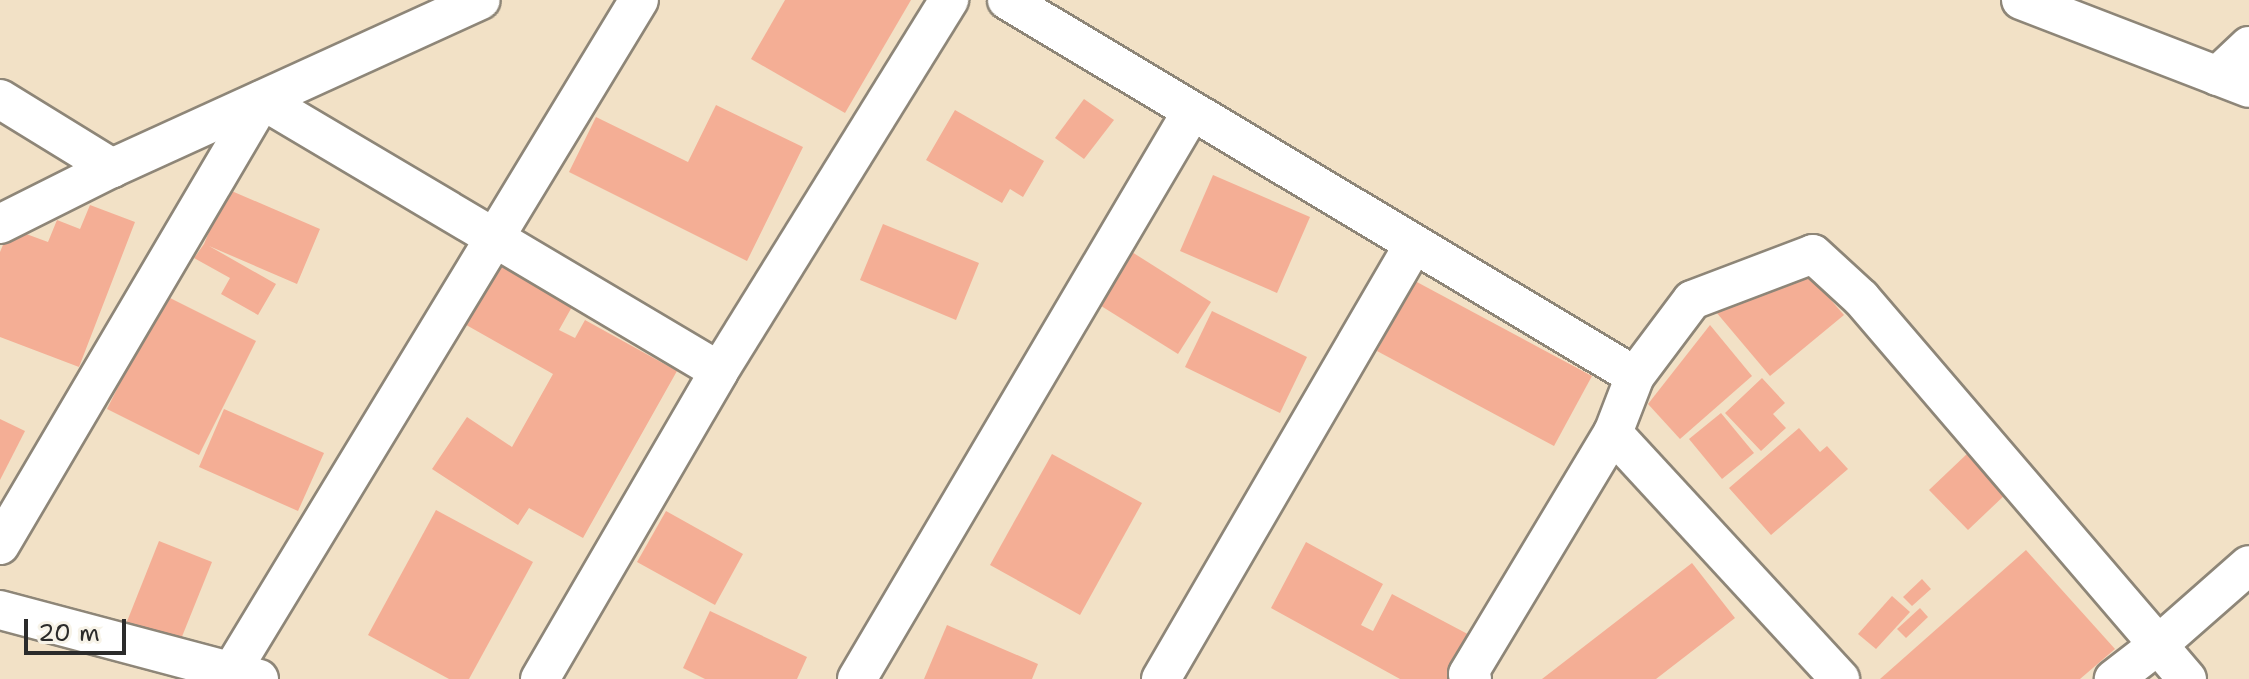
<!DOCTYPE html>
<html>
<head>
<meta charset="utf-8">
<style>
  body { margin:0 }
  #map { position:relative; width:2249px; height:679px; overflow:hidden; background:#f2e1c6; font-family:"Shantell Sans",sans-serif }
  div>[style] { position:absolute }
  .building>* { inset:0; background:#f4ae95 }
  .roads { filter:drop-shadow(2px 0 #8e8678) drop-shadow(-2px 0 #8e8678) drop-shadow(0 2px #8e8678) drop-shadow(0 -2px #8e8678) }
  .minor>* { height:38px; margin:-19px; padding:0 19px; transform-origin:19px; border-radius:19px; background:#fff }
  span { translate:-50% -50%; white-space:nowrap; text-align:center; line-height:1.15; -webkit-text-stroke:6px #f7f3e8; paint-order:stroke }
  .scale { position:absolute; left:24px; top:619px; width:102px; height:36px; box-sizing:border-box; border:4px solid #2b2b2b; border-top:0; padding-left:10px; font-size:24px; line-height:28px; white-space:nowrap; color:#2b2b2b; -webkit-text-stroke:6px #f7f3e8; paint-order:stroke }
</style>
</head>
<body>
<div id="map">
  <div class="building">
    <i style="clip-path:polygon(785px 0,911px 0,845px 113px,751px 59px)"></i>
    <i style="clip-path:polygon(1084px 99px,1114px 120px,1084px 159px,1055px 138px)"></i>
    <i style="clip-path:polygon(716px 105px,803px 147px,747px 261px,569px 172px,596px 117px,688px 162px)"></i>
    <i style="clip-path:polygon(955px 110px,1044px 161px,1023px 197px,1010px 189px,1002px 203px,926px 160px)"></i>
    <i style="clip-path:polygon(1213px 175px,1310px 217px,1277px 293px,1180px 251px)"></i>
    <i style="clip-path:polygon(227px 189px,320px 229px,297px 284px,209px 246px,276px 284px,258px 315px,221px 294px,230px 278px,194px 258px,204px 244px)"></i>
    <i style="clip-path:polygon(90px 205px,135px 222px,79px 367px,0 337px,0 252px,10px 228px,48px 242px,57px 220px,80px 229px)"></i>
    <i style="clip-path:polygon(883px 224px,979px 263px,956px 320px,860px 280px)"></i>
    <i style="clip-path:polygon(1124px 247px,1211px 302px,1178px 354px,1090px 299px)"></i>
    <i style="clip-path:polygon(495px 262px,573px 305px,559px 330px,575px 338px,585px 320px,677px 371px,583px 538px,529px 508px,518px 525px,432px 469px,467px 417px,512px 447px,553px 374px,461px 322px)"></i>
    <i style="clip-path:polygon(1810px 276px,1844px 315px,1770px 376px,1716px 312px)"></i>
    <i style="clip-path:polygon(1415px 281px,1592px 376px,1554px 446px,1377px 351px)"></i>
    <i style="clip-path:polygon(164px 295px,256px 341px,199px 455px,107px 409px)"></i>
    <i style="clip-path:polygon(1212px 311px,1307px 357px,1280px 413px,1185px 367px)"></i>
    <i style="clip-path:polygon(1710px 325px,1752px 376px,1680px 439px,1648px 404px)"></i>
    <i style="clip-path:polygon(1762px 378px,1785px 403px,1773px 414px,1786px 428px,1761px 451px,1725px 413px)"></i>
    <i style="clip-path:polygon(224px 409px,324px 453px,298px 511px,199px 467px)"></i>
    <i style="clip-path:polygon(1721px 413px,1754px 453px,1722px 479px,1689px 439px)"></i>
    <i style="clip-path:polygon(0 419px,25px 431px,0 480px)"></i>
    <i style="clip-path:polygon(1799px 428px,1820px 452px,1827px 446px,1848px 469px,1771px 535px,1729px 488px)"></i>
    <i style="clip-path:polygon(1969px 452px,2008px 492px,1968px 530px,1929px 490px)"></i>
    <i style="clip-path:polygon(1052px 454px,1142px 503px,1080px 615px,990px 565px)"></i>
    <i style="clip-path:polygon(436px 510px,533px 562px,469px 679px,449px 679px,368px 635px)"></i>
    <i style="clip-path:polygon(666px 511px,743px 554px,715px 605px,637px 562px)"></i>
    <i style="clip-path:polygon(159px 541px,212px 562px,177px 649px,124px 629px)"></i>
    <i style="clip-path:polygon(1306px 542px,1383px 584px,1361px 625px,1373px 631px,1392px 594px,1479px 640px,1456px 679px,1400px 679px,1271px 608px)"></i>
    <i style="clip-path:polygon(2026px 550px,2115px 649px,2080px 679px,1880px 679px)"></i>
    <i style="clip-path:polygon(1692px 563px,1735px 618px,1656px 679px,1542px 679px)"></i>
    <i style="clip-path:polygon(1922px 579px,1931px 589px,1912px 606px,1903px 597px)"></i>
    <i style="clip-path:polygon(1892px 596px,1910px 612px,1876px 649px,1858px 634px)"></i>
    <i style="clip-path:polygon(1920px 608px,1928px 617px,1906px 638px,1897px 629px)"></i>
    <i style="clip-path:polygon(710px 611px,807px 657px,797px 679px,705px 679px,683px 668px)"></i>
    <i style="clip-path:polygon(947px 625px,1038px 664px,1032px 679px,924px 679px)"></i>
  </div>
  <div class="roads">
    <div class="minor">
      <i style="left:1007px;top:0;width:732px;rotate:30.91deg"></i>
      <i style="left:2021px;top:0;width:244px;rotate:21.1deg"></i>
      <i style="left:2217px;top:76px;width:44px;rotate:-43.2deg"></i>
      <i style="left:0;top:99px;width:132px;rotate:31.6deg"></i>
      <i style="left:0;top:224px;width:125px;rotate:-26.6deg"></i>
      <i style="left:112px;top:168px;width:405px;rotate:-24.5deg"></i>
      <i style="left:1613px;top:433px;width:335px;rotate:47.3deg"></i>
      <i style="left:0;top:545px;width:516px;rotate:-59.51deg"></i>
      <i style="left:262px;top:100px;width:531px;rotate:30.67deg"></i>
      <i style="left:0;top:610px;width:268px;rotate:14.9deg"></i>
      <i style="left:231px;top:672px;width:786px;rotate:-58.74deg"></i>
      <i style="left:540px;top:679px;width:356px;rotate:-59.8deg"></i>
      <i style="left:719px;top:371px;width:437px;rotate:-58.2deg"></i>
      <i style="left:857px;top:679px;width:659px;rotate:-59.47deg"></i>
      <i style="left:1161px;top:679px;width:503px;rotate:-59.82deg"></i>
      <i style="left:1472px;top:679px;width:6px;rotate:-129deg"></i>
      <i style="left:1468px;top:674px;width:281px;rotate:-59deg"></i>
      <i style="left:1613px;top:433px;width:61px;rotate:-68.9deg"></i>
      <i style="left:1635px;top:376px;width:95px;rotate:-53.1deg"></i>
      <i style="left:1692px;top:300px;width:129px;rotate:-20.8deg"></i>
      <i style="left:1813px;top:254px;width:65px;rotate:42.5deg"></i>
      <i style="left:1861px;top:298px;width:457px;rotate:49.4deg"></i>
      <i style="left:2158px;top:645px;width:56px;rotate:142.3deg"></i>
      <i style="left:2187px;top:679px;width:45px;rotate:-130.5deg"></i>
      <i style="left:2158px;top:645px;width:121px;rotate:-41.3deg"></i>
    </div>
  </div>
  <div class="scale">20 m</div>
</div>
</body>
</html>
